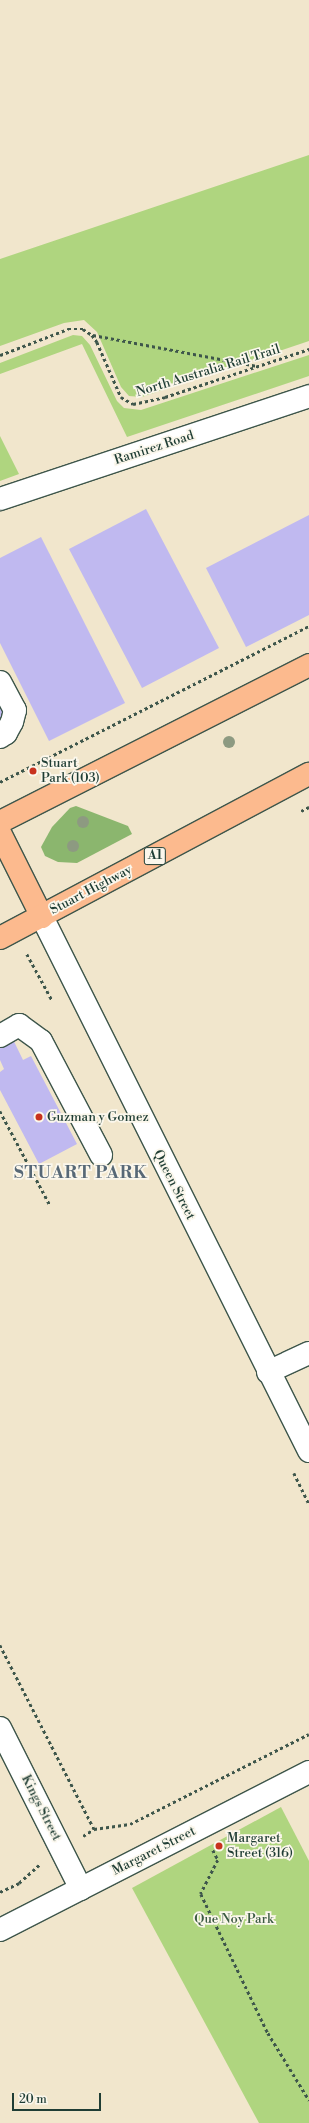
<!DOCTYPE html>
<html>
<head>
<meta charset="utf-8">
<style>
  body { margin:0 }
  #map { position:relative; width:309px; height:2123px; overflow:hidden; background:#f1e6cc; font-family:"Libre Bodoni",serif }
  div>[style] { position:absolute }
  .green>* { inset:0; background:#afd57f }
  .forest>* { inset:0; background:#8bb66e }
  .building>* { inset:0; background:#c0b9f0 }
  .path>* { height:2.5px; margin-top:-1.25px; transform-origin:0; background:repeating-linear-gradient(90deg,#3e564b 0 3px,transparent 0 6px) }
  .roads { filter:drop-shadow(1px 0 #3e564b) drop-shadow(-1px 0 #3e564b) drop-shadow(0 1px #3e564b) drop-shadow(0 -1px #3e564b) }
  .minor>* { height:22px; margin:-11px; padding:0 11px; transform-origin:11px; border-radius:11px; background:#fff }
  .highway>* { height:22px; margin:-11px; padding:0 11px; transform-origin:11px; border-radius:11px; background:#fcba8e }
  .trees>* { width:12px; height:12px; margin:-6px; border-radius:50%; background:#8d9a81 }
  .dots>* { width:11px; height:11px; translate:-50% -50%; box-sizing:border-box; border:2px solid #fbf7ec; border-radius:50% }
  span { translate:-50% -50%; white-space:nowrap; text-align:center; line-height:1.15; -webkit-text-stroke:3.5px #fbf7ec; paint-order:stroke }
  .shield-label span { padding:1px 3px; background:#fbf7ec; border:1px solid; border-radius:3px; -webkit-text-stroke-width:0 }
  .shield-label { font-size:12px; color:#1f3d34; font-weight:700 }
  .street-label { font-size:13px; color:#1f3d34 }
  .poi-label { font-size:13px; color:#1f3d34 }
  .left { translate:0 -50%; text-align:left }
  .park-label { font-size:13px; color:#3c5b43 }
  .district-label { font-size:17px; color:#576876; font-weight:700; letter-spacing:1px }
  .scale { position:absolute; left:12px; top:2093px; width:89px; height:18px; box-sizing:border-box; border:2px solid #1f3d34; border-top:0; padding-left:5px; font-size:12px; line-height:14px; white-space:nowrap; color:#1f3d34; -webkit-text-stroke:3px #fbf7ec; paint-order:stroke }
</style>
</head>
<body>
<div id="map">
  <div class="green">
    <i style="clip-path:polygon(309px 155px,309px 341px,142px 397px,129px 396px,121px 387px,97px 332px,84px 320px,64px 323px,0 346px,0 259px)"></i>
    <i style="clip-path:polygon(73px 335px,82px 336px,90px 345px,117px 401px,124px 408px,141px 410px,309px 355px,309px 376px,127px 437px,82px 344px,0 374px,0 363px)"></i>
    <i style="clip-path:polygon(0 436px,19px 474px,0 481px)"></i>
    <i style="clip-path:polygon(281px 1807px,309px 1861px,309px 2123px,259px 2123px,132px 1888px)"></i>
  </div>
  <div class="forest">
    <i style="clip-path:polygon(76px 806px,128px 826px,132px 834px,77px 863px,58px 862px,45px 856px,41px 847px,52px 827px,70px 808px)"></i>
  </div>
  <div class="building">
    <i style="clip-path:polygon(146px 509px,219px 648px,142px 688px,69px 549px)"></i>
    <i style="clip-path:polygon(309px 515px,309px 615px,246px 647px,206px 568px)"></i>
    <i style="clip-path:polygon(41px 537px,125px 703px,49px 741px,0 643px,0 558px)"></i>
    <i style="clip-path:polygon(0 690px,12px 715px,0 721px)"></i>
    <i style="clip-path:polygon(5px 1023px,23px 1060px,31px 1056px,77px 1144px,39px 1164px,0 1090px,0 1072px,4px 1069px,0 1060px,0 1025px)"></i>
  </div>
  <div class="path">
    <i style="left:93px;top:335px;width:167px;rotate:10.7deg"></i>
    <i style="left:0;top:355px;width:73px;rotate:-20.9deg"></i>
    <i style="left:68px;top:329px;width:15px"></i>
    <i style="left:83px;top:329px;width:11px;rotate:34deg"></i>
    <i style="left:92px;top:335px;width:9px;rotate:54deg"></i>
    <i style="left:97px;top:342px;width:60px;rotate:66.4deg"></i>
    <i style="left:121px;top:397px;width:14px;rotate:30deg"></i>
    <i style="left:133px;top:404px;width:33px;rotate:-12deg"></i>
    <i style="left:165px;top:397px;width:152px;rotate:-18.4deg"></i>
    <i style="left:0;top:782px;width:346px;rotate:-26.8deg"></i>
    <i style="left:301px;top:811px;width:9px;rotate:-27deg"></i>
    <i style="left:27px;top:954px;width:52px;rotate:61.5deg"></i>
    <i style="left:0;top:1111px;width:106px;rotate:62deg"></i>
    <i style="left:294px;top:1473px;width:34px;rotate:64deg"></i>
    <i style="left:0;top:1645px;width:207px;rotate:62.9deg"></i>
    <i style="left:83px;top:1836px;width:13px;rotate:-32deg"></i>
    <i style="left:94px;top:1829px;width:36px;rotate:-8deg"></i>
    <i style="left:130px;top:1824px;width:200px;rotate:-26.7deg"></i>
    <i style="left:213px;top:1850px;width:11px;rotate:63deg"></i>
    <i style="left:218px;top:1860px;width:38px;rotate:117deg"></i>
    <i style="left:201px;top:1894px;width:154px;rotate:64.3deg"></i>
    <i style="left:268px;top:2033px;width:79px;rotate:58.5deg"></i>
    <i style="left:0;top:1892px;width:21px;rotate:-25deg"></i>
    <i style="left:19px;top:1883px;width:27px;rotate:-42deg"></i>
  </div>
  <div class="roads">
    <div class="minor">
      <i style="left:0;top:499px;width:326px;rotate:-18.4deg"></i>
      <i style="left:0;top:682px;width:32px;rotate:62deg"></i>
      <i style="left:15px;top:710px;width:12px;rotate:104deg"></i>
      <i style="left:12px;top:722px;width:13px;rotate:119deg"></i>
      <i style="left:6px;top:733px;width:7px;rotate:146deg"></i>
      <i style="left:42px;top:917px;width:597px;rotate:63.43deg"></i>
      <i style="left:0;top:1036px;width:22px;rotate:-30deg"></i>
      <i style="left:19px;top:1025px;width:27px;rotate:36deg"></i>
      <i style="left:41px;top:1041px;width:129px;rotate:62.2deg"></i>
      <i style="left:268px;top:1372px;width:45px;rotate:-24.9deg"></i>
      <i style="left:0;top:1728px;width:180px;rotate:63.3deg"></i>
      <i style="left:0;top:1930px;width:347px;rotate:-27.1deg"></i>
    </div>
    <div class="highway">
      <i style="left:0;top:822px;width:347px;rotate:-26.9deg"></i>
      <i style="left:0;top:833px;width:94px;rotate:63.4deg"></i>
      <i style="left:0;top:938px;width:350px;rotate:-28deg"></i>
    </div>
  </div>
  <div class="trees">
    <i style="left:229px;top:742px"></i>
    <i style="left:83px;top:822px"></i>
    <i style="left:73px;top:846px"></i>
  </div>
  <div class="dots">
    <i style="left:33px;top:771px;background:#c8321e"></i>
    <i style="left:39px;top:1117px;background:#c8321e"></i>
    <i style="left:219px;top:1846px;background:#c8321e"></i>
  </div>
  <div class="shield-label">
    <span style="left:155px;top:856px">A1</span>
  </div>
  <div class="street-label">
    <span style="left:208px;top:371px;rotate:-17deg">North Australia Rail Trail</span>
    <span style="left:154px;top:448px;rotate:-18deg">Ramirez Road</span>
    <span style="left:91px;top:890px;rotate:-28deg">Stuart Highway</span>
    <span style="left:174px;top:1185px;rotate:63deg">Queen Street</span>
    <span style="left:41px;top:1808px;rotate:63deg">Kings Street</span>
    <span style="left:154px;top:1851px;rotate:-27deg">Margaret Street</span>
  </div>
  <div class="poi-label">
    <span class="left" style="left:41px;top:771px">Stuart<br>Park (103)</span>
    <span class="left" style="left:47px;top:1117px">Guzman y Gomez</span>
    <span class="left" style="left:227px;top:1846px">Margaret<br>Street (316)</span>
  </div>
  <div class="park-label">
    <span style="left:234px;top:1919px">Que Noy Park</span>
  </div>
  <div class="district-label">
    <span style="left:81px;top:1174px">STUART PARK</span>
  </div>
  <div class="scale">20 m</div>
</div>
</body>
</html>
